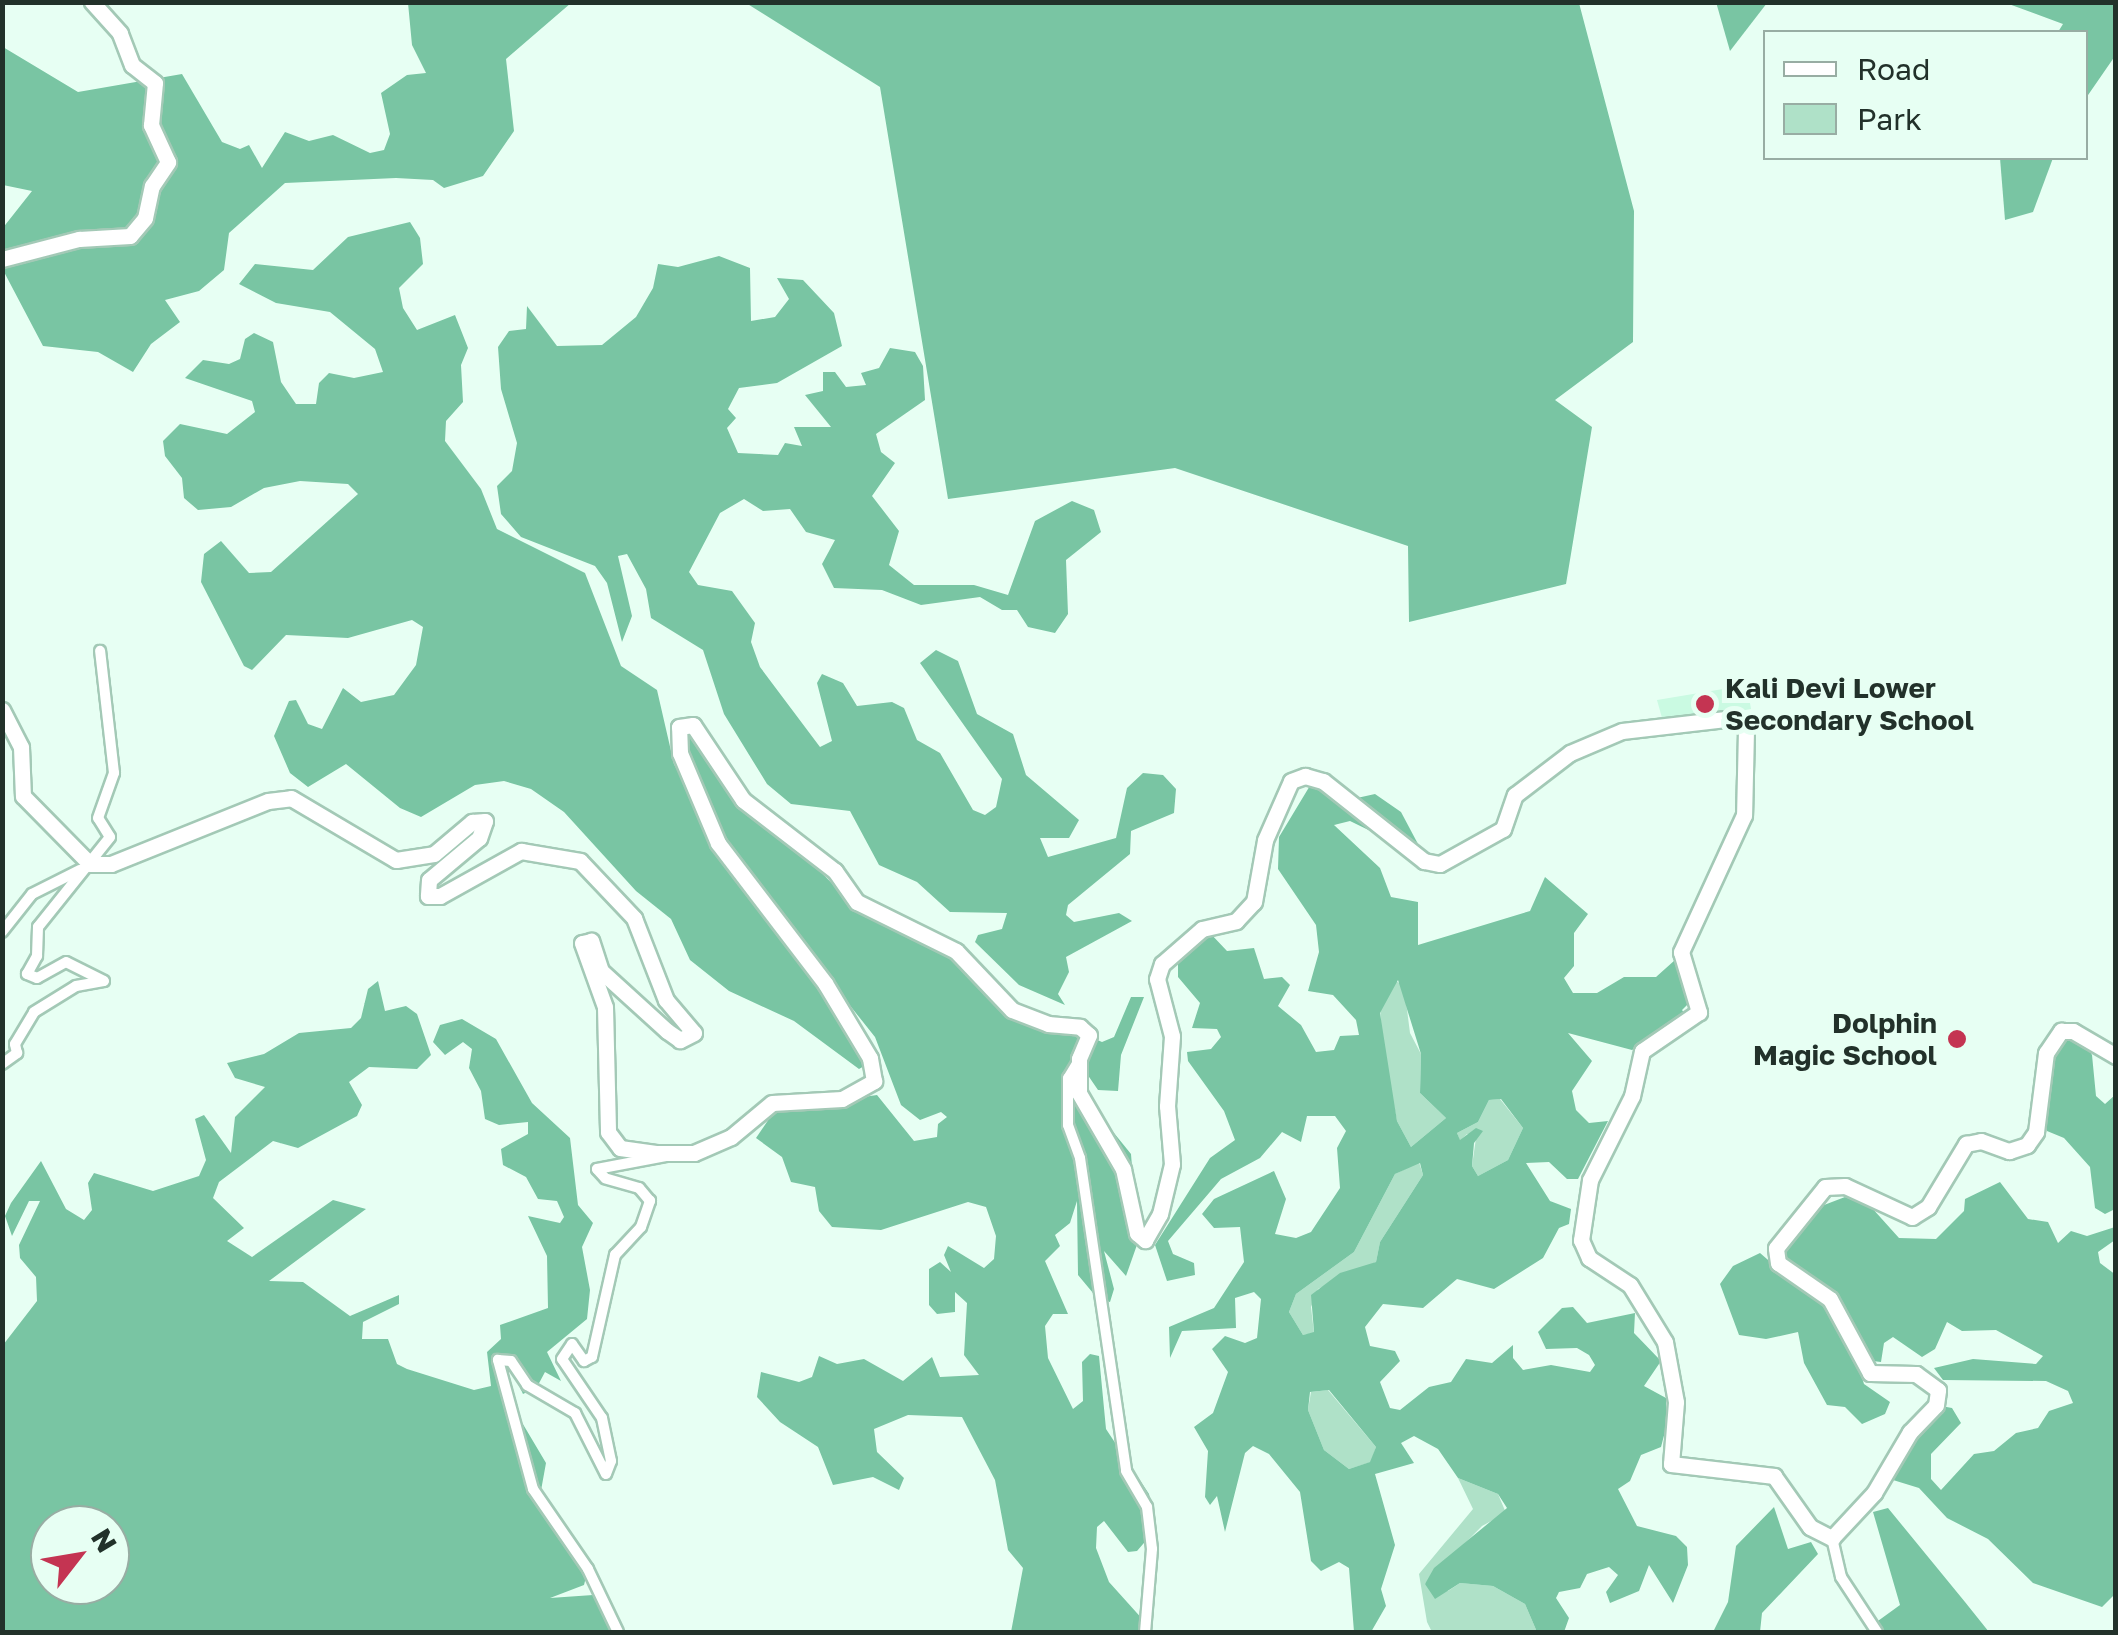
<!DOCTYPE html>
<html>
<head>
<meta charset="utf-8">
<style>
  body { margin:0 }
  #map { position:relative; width:2118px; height:1635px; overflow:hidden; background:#e7fff3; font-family:"Golos Text",sans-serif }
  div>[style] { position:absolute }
  .built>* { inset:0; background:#cafae2 }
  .green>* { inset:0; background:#afe1c8 }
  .forest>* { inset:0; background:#79c5a3 }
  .roads { filter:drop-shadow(2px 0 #a3c9b6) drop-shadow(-2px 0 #a3c9b6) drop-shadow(0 2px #a3c9b6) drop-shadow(0 -2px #a3c9b6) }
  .minor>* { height:10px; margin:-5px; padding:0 5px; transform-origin:5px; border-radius:5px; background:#fff }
  .secondary>* { height:15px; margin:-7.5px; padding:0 7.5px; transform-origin:7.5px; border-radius:7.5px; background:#fff }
  .dots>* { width:28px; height:28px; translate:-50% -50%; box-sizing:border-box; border:5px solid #e7fff3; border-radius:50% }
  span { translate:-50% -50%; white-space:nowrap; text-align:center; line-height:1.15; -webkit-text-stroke:10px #e7fff3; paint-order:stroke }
  .poi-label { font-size:28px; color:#22312a; font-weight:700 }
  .left { translate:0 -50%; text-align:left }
  .right { translate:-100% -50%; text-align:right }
  .frame { position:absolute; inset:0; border:5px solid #22312a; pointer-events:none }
  .legend { position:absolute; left:1763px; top:30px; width:325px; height:130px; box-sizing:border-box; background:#e7fff3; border:2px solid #98ada3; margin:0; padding:12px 18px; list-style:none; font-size:30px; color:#22312a }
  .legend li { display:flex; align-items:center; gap:20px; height:50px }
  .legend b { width:50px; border:2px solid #98ada3 }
  .north { position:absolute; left:30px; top:1505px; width:100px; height:100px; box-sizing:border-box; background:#e7fff3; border:2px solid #98ada3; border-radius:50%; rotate:59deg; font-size:28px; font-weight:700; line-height:40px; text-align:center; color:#22312a }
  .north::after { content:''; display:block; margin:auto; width:35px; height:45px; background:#c43452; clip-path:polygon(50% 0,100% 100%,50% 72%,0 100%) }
</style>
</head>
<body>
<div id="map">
  <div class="built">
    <i style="clip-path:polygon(1747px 685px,1751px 709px,1664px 725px,1657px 700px)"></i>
  </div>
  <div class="green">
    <i style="clip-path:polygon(1396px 981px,1404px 986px,1410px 1033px,1421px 1054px,1420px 1093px,1446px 1118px,1411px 1147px,1397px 1121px,1382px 1044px,1380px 1005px)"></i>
    <i style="clip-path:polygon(1500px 1099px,1523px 1128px,1508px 1160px,1478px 1176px,1472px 1166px,1476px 1138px,1467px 1134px,1460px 1141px,1457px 1133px,1478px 1122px,1489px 1100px)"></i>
    <i style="clip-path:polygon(1419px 1162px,1423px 1175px,1380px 1242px,1376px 1262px,1318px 1289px,1311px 1307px,1314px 1333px,1303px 1335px,1289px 1312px,1296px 1294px,1354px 1252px,1395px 1174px)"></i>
    <i style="clip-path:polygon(1328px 1390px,1376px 1447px,1371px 1462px,1349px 1469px,1324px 1450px,1308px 1410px,1311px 1392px)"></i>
    <i style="clip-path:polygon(1458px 1478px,1498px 1494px,1506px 1513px,1482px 1526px,1425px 1584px,1448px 1591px,1460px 1583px,1493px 1586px,1525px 1604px,1537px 1632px,1432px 1632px,1427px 1622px,1419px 1574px,1473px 1509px)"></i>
  </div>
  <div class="forest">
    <i style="clip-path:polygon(1716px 2px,1767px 2px,1767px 3px,1730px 51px)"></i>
    <i style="clip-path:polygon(408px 3px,571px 3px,506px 59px,514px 131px,483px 176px,444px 188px,433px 180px,396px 178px,285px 183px,229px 233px,224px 270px,199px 291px,165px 300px,180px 322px,151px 344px,133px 372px,98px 352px,43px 346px,3px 270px,2px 229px,32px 191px,3px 185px,3px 47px,78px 92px,182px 74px,222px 142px,240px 149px,249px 145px,262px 168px,285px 132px,309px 141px,333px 135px,370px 153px,384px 150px,390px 134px,381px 93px,407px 75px,426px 73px,412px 45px)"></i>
    <i style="clip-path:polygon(746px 3px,1579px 3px,1634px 211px,1633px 342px,1555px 400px,1592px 427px,1566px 584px,1409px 622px,1408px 546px,1175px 468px,948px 499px,880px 87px)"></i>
    <i style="clip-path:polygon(2006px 3px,2115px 3px,2115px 56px,2086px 98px,2086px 32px,2058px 32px,2063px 24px)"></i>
    <i style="clip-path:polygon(2000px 158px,2053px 158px,2033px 212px,2005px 220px)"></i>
    <i style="clip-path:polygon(410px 222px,420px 238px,423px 264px,399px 288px,403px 308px,417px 330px,455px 315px,468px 348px,461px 365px,463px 402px,446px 421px,445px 441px,481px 489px,497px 529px,585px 573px,621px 666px,657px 690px,674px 764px,701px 815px,866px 1041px,866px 1065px,859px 1069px,794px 1021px,729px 991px,690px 960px,671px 919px,636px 891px,564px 812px,531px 789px,504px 781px,475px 785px,421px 817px,400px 808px,346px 764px,308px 787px,290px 773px,274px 736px,289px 701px,296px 700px,308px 724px,322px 729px,343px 688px,361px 702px,394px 695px,416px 665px,423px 627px,412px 620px,348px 638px,286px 635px,252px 670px,244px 666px,201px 582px,204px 554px,221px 541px,249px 573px,271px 572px,358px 494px,348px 484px,300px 481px,264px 488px,231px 507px,198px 510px,184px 498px,182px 478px,165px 456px,163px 441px,180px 424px,227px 434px,255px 412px,252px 401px,185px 378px,203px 360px,229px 364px,240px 359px,245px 339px,254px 333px,273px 342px,281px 382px,296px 404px,316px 404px,319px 383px,329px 373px,354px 378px,383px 372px,375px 349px,330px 312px,276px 303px,239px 284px,255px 264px,313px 270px,348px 237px)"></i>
    <i style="clip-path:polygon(719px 256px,750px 268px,751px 321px,775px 317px,789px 299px,777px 278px,803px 280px,834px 313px,842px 346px,777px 383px,739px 388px,728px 409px,736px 418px,727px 428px,738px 453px,778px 455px,785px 443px,802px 446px,794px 427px,831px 427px,805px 395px,823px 391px,823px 372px,835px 372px,846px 387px,866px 385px,861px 373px,879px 368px,890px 348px,915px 352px,923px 366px,925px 400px,876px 434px,881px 452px,895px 463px,872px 496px,899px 531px,889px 565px,914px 585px,974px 585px,1008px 595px,1035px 521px,1072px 501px,1094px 510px,1101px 532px,1066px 560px,1068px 614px,1055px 633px,1028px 627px,1017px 610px,1002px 610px,980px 597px,921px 605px,882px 590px,834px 588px,822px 564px,835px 540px,806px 532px,790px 509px,763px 511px,744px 499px,720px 513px,689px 572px,698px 585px,732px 591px,755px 623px,751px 642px,760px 667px,820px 747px,832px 741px,817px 683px,822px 674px,843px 683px,857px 706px,892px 702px,904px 708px,917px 740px,940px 753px,973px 810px,985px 815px,996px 807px,1002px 779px,920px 663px,936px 650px,958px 661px,977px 714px,1013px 734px,1026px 775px,1079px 820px,1069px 838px,1040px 838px,1048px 857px,1116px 838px,1127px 788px,1143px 773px,1163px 775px,1176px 789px,1174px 813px,1131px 831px,1130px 854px,1068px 905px,1066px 915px,1074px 922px,1119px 913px,1132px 921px,1066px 957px,1069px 972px,1058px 994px,1065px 1005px,1019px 985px,975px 942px,978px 935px,1002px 929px,1007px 913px,950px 912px,917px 882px,879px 865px,850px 811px,791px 804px,767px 784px,724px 714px,703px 650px,651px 618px,646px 589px,627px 554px,618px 556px,632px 616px,622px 642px,607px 583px,595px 566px,521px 537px,501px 514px,497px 486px,512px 471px,517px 443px,501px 389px,498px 347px,509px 331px,526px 329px,527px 306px,557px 346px,602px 345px,636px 317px,653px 288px,658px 264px,678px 267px)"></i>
    <i style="clip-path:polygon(692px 735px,752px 817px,809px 860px,865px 917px,963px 948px,1018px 1005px,1102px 1042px,1114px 1037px,1131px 997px,1144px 997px,1121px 1055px,1118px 1091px,1098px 1090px,1085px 1071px,1088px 1101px,1131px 1154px,1138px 1242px,1126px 1276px,1104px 1251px,1114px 1289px,1110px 1302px,1098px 1299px,1078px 1275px,1077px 1201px,1070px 1223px,1055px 1235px,1060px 1246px,1045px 1261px,1068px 1314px,1053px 1314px,1045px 1326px,1048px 1358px,1073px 1409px,1083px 1401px,1082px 1362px,1090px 1354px,1099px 1356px,1106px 1429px,1149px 1494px,1156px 1529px,1137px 1551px,1128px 1552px,1104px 1521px,1097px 1527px,1096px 1548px,1109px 1582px,1154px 1632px,1011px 1632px,1023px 1568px,1008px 1550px,995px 1480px,962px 1417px,908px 1415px,874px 1429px,877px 1452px,904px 1478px,899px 1490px,873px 1477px,833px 1485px,818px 1447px,780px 1422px,757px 1397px,761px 1372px,799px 1382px,812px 1377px,819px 1356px,837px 1364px,864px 1359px,903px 1381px,932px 1357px,940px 1377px,979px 1375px,964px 1355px,967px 1303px,955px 1292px,955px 1312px,937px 1314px,929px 1305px,929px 1269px,940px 1262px,951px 1272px,944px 1255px,948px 1246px,984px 1268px,994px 1259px,996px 1236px,986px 1207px,968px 1202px,881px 1230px,832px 1227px,819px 1211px,815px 1187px,791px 1182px,782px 1157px,756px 1138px,775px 1110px,877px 1095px,914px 1141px,937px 1137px,938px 1124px,947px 1117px,941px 1112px,920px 1120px,901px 1105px,875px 1037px,734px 860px,694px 773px,685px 736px)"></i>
    <i style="clip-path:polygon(evenodd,1311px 784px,1357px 798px,1375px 794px,1401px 812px,1418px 844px,1414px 865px,1389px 840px,1350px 821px,1334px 825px,1380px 868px,1391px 897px,1418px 902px,1418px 945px,1530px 911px,1545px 877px,1588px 914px,1574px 933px,1574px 966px,1564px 978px,1573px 993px,1597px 993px,1624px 977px,1656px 977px,1675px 960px,1692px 1000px,1682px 1010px,1687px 1017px,1632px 1050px,1568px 1033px,1592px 1061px,1572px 1091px,1576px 1110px,1589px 1123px,1608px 1121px,1578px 1179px,1567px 1179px,1549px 1162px,1526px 1163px,1550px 1201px,1571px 1209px,1569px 1224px,1559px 1228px,1543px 1258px,1494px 1289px,1457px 1279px,1423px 1308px,1383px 1304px,1365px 1327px,1370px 1346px,1395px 1351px,1400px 1361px,1380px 1382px,1390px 1408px,1400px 1410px,1429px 1387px,1451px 1382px,1466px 1359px,1492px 1363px,1513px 1345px,1513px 1358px,1523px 1370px,1551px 1365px,1590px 1372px,1595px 1365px,1589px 1355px,1577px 1348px,1546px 1349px,1538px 1332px,1562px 1308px,1573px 1307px,1587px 1323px,1635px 1313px,1634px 1333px,1661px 1361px,1644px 1386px,1666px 1398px,1667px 1424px,1661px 1447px,1641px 1455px,1630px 1481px,1618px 1489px,1637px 1526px,1676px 1536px,1687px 1547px,1688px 1565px,1673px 1603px,1649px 1565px,1639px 1591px,1610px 1603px,1606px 1592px,1618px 1575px,1609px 1567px,1587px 1574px,1580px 1588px,1559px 1592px,1556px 1598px,1569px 1618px,1564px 1632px,1537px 1632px,1525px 1604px,1493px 1586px,1460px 1583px,1435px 1599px,1425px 1584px,1434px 1568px,1507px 1508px,1498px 1494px,1458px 1478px,1438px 1449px,1414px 1436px,1401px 1443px,1414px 1463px,1375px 1474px,1395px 1545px,1381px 1589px,1386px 1606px,1371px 1632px,1354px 1632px,1349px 1568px,1339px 1562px,1321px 1571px,1311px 1561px,1300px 1492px,1269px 1454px,1253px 1446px,1245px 1453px,1225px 1532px,1217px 1496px,1210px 1505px,1205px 1497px,1208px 1451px,1194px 1427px,1213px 1413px,1228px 1372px,1212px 1349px,1225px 1336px,1245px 1343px,1257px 1338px,1261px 1299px,1254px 1292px,1235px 1298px,1236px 1328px,1182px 1331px,1170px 1358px,1169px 1327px,1214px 1308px,1244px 1262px,1240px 1227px,1214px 1228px,1202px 1214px,1214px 1199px,1274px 1171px,1286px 1199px,1275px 1234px,1296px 1238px,1311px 1232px,1340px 1188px,1337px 1148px,1346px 1131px,1335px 1116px,1307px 1116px,1301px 1142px,1282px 1132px,1260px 1158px,1221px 1179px,1168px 1241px,1173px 1254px,1194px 1263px,1195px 1275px,1167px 1281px,1155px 1245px,1210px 1158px,1235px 1140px,1224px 1111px,1188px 1061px,1187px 1052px,1211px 1049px,1221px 1037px,1217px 1029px,1192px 1028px,1200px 1003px,1178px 977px,1178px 963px,1209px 932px,1227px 951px,1254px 948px,1264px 979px,1282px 977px,1290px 985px,1278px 1006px,1301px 1025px,1316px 1052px,1334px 1050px,1340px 1036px,1359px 1035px,1356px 1020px,1333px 995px,1308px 991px,1319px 952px,1316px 925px,1278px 869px,1279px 837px,1311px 784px,1398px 980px,1421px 1054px,1420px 1093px,1446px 1118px,1411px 1147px,1397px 1121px,1380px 1013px,1398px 980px,1311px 784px,1501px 1099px,1523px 1128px,1508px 1160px,1478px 1176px,1472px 1166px,1474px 1143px,1483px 1131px,1476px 1128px,1460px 1140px,1457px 1133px,1478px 1122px,1489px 1100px,1501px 1099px,1311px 784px,1420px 1163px,1423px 1175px,1380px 1242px,1376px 1262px,1340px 1273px,1311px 1295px,1314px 1332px,1303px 1335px,1289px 1312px,1296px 1294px,1354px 1252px,1395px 1174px,1420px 1163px,1311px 784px,1329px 1390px,1376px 1447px,1370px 1462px,1349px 1469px,1324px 1450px,1308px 1410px,1310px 1392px,1329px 1390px)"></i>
    <i style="clip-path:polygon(evenodd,378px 981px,385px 1011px,406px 1006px,417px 1014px,431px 1055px,417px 1069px,369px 1067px,349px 1082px,362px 1105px,357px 1116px,298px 1148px,273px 1141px,219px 1182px,213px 1198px,244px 1228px,227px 1241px,252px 1257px,333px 1200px,366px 1209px,269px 1281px,303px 1282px,350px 1316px,399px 1295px,399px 1304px,363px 1322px,362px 1339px,388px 1339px,397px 1364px,407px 1369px,474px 1390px,491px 1386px,487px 1352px,501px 1339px,500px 1325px,548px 1308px,547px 1256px,528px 1216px,560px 1223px,564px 1217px,557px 1201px,538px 1199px,526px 1177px,503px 1165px,501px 1149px,528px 1134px,528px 1122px,499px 1125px,485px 1119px,481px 1091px,469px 1068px,472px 1049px,463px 1042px,445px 1055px,433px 1042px,440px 1025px,462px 1019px,496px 1039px,532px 1103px,570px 1138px,578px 1205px,593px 1223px,582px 1247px,590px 1290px,587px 1319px,547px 1352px,561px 1381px,545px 1372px,537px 1387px,523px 1394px,512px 1371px,505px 1373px,511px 1404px,546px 1463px,540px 1496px,586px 1577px,584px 1585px,550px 1598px,593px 1595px,615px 1632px,3px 1632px,3px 1345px,37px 1301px,36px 1277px,20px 1258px,19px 1245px,40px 1201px,29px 1201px,12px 1236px,5px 1216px,11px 1203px,41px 1161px,66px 1209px,84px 1220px,92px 1210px,88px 1183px,94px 1173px,153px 1191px,199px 1176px,206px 1160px,195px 1119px,204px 1115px,231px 1153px,235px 1117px,265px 1087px,235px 1078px,227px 1063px,264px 1054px,299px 1033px,351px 1028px,361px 1018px,368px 989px,378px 981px,50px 1525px,110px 1525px,110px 1585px,50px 1585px,50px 1525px)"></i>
    <i style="clip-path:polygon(2066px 1035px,2085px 1043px,2092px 1055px,2096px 1096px,2105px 1104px,2115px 1095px,2115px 1209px,2105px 1214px,2095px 1208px,2090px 1167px,2064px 1138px,2047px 1131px,2043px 1109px,2049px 1051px)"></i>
    <i style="clip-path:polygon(2000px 1182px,2028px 1219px,2048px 1222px,2058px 1243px,2071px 1231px,2087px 1236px,2115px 1227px,2115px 1240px,2098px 1252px,2100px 1263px,2116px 1275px,2116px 1593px,2102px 1607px,2033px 1583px,1988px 1539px,1947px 1518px,1919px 1488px,1893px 1480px,1904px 1447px,1941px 1406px,1952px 1408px,1961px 1423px,1931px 1454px,1931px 1479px,1941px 1490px,1974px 1454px,1994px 1451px,2016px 1433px,2038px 1428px,2049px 1411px,2073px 1403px,2068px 1391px,2046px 1381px,1943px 1380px,1934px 1368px,1973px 1359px,2036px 1364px,2043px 1356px,1996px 1330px,1962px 1331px,1947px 1322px,1935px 1349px,1922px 1357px,1893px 1337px,1884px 1343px,1881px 1362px,1856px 1359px,1864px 1384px,1890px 1402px,1885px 1414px,1862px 1424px,1845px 1407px,1827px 1405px,1804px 1363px,1798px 1332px,1766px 1339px,1739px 1335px,1720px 1284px,1733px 1266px,1760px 1253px,1788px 1277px,1780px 1250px,1811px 1210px,1845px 1197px,1872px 1208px,1899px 1238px,1936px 1239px,1964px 1211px,1965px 1199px)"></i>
    <i style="clip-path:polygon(1774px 1507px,1788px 1549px,1811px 1542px,1818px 1554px,1762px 1613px,1760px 1632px,1713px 1632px,1728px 1602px,1736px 1546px)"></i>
    <i style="clip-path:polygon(1888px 1508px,1965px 1602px,1989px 1632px,1877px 1632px,1871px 1626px,1900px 1605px,1873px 1512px)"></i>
  </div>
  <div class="roads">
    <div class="minor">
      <i style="left:2px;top:932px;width:48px;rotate:-51.7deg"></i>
      <i style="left:32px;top:894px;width:54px;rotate:-26.6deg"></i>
      <i style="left:1079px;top:1060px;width:21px;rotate:121deg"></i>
      <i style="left:1068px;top:1078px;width:47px;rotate:90deg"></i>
      <i style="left:1068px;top:1125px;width:35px;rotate:70deg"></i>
      <i style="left:1080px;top:1158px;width:316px;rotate:81.6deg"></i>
      <i style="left:1126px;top:1471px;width:42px;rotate:59.7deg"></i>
      <i style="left:1147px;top:1507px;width:42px;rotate:83.2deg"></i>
      <i style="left:1152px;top:1549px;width:83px;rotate:94.8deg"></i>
      <i style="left:2px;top:1064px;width:19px;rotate:-36deg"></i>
      <i style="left:17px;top:1053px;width:9px;rotate:-103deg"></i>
      <i style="left:15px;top:1044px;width:37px;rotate:-59deg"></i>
      <i style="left:34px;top:1012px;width:49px;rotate:-31.8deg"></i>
      <i style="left:76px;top:986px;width:28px;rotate:-10deg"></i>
      <i style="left:104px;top:981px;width:42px;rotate:-153.4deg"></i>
      <i style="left:66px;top:962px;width:33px;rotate:151deg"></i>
      <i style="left:37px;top:978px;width:11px;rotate:-158deg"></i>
      <i style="left:27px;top:974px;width:21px;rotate:-61deg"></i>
      <i style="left:37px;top:956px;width:29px;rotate:-88deg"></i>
      <i style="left:38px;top:927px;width:115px;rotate:-51.3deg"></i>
      <i style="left:110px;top:837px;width:22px;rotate:-122deg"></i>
      <i style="left:98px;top:818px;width:48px;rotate:-70.4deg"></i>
      <i style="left:114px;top:773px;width:123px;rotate:-96.5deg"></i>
      <i style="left:1832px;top:1538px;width:40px;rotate:77deg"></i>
      <i style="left:1841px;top:1577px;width:66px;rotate:56.8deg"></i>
      <i style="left:618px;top:1632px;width:70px;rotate:-115.5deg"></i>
      <i style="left:588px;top:1569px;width:97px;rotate:-124.5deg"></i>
      <i style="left:533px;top:1489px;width:134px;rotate:-105.2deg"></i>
      <i style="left:498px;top:1360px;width:13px;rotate:4deg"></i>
      <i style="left:511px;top:1361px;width:29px;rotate:56deg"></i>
      <i style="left:527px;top:1385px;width:56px;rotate:30.3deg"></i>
      <i style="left:575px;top:1413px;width:68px;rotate:63.1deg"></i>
      <i style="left:606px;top:1474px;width:14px;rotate:-69deg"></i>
      <i style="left:611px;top:1461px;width:44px;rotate:-101.8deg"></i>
      <i style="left:602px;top:1418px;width:71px;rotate:-124.1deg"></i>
      <i style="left:562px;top:1359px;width:18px;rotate:-56deg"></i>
      <i style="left:572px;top:1344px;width:21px;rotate:55deg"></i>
      <i style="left:584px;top:1361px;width:9px;rotate:-27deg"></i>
      <i style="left:592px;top:1357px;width:105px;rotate:-77.3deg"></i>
      <i style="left:615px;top:1255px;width:38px;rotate:-47deg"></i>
      <i style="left:641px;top:1227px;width:28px;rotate:-71deg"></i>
      <i style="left:650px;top:1201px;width:17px;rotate:-130deg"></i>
      <i style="left:639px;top:1188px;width:35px;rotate:-164deg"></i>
      <i style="left:605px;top:1178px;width:12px;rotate:-132deg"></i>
      <i style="left:597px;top:1169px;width:70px;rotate:-10.7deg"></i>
    </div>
    <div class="secondary">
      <i style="left:2px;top:259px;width:80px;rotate:-14.6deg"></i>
      <i style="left:79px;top:239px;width:51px;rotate:-3.4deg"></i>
      <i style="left:130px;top:236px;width:23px;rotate:-50deg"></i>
      <i style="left:145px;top:218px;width:33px;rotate:-78deg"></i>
      <i style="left:152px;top:186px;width:29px;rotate:-56deg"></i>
      <i style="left:168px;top:162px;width:41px;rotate:-114.7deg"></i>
      <i style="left:151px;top:125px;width:42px;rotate:-84.6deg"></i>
      <i style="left:155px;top:83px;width:29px;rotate:-142deg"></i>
      <i style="left:132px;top:65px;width:34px;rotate:-111deg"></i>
      <i style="left:120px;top:33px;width:42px;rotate:-132.1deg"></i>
      <i style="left:2px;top:710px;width:42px;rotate:62.8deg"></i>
      <i style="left:21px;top:747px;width:49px;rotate:87.7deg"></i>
      <i style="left:23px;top:796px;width:95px;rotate:45.4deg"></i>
      <i style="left:90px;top:864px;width:21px"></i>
      <i style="left:111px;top:864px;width:169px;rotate:-21.9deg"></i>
      <i style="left:268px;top:801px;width:23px;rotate:-7deg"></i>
      <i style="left:291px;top:798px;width:122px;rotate:30.6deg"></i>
      <i style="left:396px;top:860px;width:38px;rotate:-9deg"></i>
      <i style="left:434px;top:854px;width:50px;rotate:-40.1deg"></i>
      <i style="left:472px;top:822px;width:13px;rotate:-4deg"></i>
      <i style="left:485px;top:821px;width:18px;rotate:109deg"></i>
      <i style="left:479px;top:838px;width:65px;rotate:140deg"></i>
      <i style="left:429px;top:880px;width:16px;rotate:94deg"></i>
      <i style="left:428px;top:896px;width:12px"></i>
      <i style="left:440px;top:896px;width:93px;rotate:-29.1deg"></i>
      <i style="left:521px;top:851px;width:60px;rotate:9.6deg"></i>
      <i style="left:580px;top:861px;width:79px;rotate:46.5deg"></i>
      <i style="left:634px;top:918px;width:88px;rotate:68.7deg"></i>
      <i style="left:666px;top:1000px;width:43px;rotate:49.7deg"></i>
      <i style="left:694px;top:1033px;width:16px;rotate:153deg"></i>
      <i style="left:680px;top:1040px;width:16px;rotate:-145deg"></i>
      <i style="left:667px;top:1031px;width:89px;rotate:-137.7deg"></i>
      <i style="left:601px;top:971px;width:32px;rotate:-108deg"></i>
      <i style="left:591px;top:941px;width:9px;rotate:167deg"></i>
      <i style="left:582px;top:943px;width:68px;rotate:70.2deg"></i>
      <i style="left:605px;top:1007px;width:125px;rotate:88.6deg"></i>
      <i style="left:608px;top:1132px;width:20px;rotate:53deg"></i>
      <i style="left:620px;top:1148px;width:36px;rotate:8deg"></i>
      <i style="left:656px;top:1153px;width:38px"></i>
      <i style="left:694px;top:1153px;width:40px;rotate:-23.4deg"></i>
      <i style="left:731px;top:1137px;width:53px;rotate:-39.7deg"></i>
      <i style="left:772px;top:1103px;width:70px;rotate:-3.3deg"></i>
      <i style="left:842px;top:1099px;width:37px;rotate:-29deg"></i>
      <i style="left:874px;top:1081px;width:23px;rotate:-100deg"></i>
      <i style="left:870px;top:1058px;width:87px;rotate:-121deg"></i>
      <i style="left:825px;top:983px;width:176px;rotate:-127.4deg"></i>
      <i style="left:718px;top:843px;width:98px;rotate:-112.9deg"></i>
      <i style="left:680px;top:753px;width:26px;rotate:-92deg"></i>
      <i style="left:679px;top:727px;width:14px;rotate:-8deg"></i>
      <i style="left:693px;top:725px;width:90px;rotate:56.3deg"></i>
      <i style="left:743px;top:800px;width:116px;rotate:37.7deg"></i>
      <i style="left:835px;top:871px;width:38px;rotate:55deg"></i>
      <i style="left:857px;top:902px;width:110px;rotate:26.3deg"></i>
      <i style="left:956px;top:951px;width:81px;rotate:46.5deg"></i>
      <i style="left:1012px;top:1010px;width:39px;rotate:21deg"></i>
      <i style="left:1048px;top:1024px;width:32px;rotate:5deg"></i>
      <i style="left:1080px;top:1027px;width:12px;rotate:42deg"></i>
      <i style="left:1089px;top:1035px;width:26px;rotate:113deg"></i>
      <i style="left:1079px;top:1059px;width:34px;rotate:90deg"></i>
      <i style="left:1079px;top:1093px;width:88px;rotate:59.9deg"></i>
      <i style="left:1123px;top:1169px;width:66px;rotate:77.7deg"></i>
      <i style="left:1137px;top:1233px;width:11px;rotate:41deg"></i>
      <i style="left:1145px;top:1240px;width:30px;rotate:-60deg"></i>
      <i style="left:1160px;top:1214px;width:51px;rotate:-76.5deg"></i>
      <i style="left:1172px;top:1164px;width:58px;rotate:-94.9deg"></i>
      <i style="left:1167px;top:1106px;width:70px;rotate:-85.9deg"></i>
      <i style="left:1172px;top:1036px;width:59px;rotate:-104.7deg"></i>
      <i style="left:1157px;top:979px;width:16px;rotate:-72deg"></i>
      <i style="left:1162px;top:964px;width:53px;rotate:-41.2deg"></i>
      <i style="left:1202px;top:929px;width:35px;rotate:-13deg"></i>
      <i style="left:1236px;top:921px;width:26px;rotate:-47deg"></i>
      <i style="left:1254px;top:902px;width:63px;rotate:-79.9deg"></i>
      <i style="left:1265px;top:840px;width:64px;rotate:-66.2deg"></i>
      <i style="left:1291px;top:781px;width:15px;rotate:-20deg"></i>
      <i style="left:1305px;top:776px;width:19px;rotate:16deg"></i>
      <i style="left:1323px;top:781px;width:129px;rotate:38.4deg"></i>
      <i style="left:1424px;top:861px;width:16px;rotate:11deg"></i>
      <i style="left:1440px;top:864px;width:72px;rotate:-29.1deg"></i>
      <i style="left:1503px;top:829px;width:36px;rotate:-71deg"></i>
      <i style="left:1515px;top:795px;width:69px;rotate:-37.4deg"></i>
      <i style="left:1570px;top:753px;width:56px;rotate:-22.9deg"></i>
      <i style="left:1622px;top:731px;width:113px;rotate:-6.6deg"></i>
      <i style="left:1734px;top:718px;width:17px;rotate:45deg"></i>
      <i style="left:1746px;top:730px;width:85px;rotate:91.3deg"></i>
      <i style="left:1744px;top:815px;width:151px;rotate:114.7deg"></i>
      <i style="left:1681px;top:952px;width:63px;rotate:73.3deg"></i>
      <i style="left:1699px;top:1012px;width:69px;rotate:145.6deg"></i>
      <i style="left:1642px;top:1051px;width:46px;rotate:102.5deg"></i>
      <i style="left:1632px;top:1096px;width:94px;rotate:116.6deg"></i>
      <i style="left:1590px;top:1180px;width:61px;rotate:98.5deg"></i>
      <i style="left:1581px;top:1240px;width:20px;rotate:66deg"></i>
      <i style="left:1589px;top:1258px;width:49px;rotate:33.4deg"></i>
      <i style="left:1630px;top:1285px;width:67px;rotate:58.4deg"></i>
      <i style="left:1665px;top:1342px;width:61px;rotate:79.6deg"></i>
      <i style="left:1676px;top:1402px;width:62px;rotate:94.6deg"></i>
      <i style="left:1671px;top:1464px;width:104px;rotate:6.6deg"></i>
      <i style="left:1774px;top:1476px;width:62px;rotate:54.8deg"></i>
      <i style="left:1810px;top:1527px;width:25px;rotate:27deg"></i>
      <i style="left:1832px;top:1538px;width:62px;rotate:-47deg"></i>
      <i style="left:1874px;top:1493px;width:71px;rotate:-59.5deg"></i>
      <i style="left:1910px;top:1432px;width:37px;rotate:-46deg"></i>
      <i style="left:1936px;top:1405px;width:15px;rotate:-82deg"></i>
      <i style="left:1938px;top:1390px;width:27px;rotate:-144deg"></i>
      <i style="left:1916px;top:1374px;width:46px;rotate:-178.8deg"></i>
      <i style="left:1870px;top:1373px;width:84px;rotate:-118.4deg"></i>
      <i style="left:1830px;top:1299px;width:63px;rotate:-145.3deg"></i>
      <i style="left:1778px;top:1263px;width:15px;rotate:-98deg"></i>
      <i style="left:1776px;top:1248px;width:78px;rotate:-51.2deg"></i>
      <i style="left:1825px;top:1187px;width:20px;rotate:-3deg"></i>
      <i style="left:1845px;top:1186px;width:74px;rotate:24.8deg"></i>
      <i style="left:1912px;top:1217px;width:19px;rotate:-32deg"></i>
      <i style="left:1928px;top:1207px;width:74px;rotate:-58.9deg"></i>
      <i style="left:1966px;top:1144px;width:15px;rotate:-11deg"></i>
      <i style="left:1981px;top:1141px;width:30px;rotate:20deg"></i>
      <i style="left:2009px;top:1151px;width:19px;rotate:-18deg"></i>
      <i style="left:2027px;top:1145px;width:16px;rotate:-55deg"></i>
      <i style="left:2036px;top:1132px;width:80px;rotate:-82.8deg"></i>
      <i style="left:2046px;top:1053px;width:27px;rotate:-56deg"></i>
      <i style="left:2061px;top:1031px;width:12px"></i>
      <i style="left:2073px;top:1031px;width:50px;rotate:30.2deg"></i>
    </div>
  </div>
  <div class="dots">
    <i style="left:1705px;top:704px;background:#c43452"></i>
    <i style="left:1957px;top:1039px;background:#c43452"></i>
  </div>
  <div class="poi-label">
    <span class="left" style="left:1725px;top:704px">Kali Devi Lower<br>Secondary School</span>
    <span class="right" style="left:1937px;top:1039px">Dolphin<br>Magic School</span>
  </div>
  <div class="frame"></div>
  <ul class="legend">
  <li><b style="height:12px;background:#fff"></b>Road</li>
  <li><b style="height:28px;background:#afe1c8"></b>Park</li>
  </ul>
  <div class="north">N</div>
</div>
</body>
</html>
